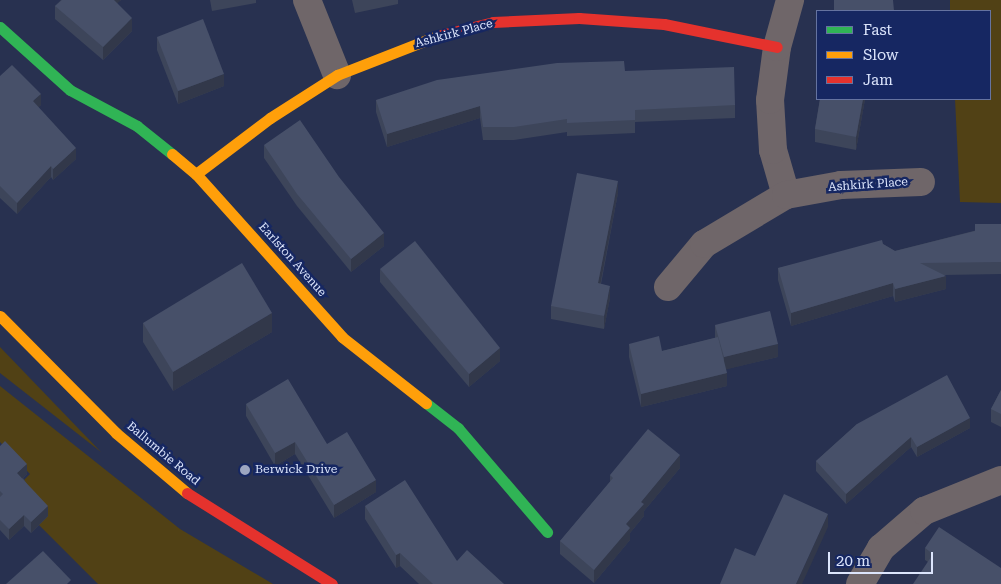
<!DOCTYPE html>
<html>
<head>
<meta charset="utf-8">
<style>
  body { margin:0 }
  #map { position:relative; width:1001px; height:584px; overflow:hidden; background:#283150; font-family:"Roboto Serif",serif }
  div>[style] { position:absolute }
  .green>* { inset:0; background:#514115 }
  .street>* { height:28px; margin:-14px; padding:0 14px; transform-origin:14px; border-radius:14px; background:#6f6669 }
  .fast>* { height:11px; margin:-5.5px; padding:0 5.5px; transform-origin:5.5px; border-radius:5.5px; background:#30b455 }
  .slow>* { height:11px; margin:-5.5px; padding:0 5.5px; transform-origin:5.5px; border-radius:5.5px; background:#ff9f0a }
  .jam>* { height:11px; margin:-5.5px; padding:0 5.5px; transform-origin:5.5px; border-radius:5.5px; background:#e5322d }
  .wall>* { inset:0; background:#3d455a }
  .shaded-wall>* { inset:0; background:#32384a }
  .building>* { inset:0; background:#475069 }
  .dots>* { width:14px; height:14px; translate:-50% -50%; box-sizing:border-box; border:2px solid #162762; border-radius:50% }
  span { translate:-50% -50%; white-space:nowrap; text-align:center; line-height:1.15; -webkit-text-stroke:5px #162762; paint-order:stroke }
  .street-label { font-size:12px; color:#dce5fc }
  .poi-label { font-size:12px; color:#dce5fc }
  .left { translate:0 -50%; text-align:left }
  .legend { position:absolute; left:816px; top:10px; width:175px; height:90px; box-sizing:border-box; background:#162762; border:1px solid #6573a0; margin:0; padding:6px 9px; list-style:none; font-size:15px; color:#dce5fc }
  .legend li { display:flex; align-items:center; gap:10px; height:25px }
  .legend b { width:25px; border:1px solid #6573a0 }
  .scale { position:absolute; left:828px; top:552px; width:105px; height:22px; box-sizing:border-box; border:2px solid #dce5fc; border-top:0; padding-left:6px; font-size:15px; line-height:18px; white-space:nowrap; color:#dce5fc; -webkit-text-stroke:4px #162762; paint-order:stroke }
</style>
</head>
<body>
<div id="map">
  <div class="green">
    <i style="clip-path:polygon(950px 0,1001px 0,1001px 203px,960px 202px,955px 99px,990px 99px,990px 11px,950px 11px)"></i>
    <i style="clip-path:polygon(0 347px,101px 452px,0 373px)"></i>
    <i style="clip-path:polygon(0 386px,180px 529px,273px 584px,98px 584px,9px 495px,30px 474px,0 442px)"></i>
  </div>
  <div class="street">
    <i style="left:307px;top:0;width:81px;rotate:68.2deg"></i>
    <i style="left:786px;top:195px;width:47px;rotate:-106.1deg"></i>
    <i style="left:773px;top:150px;width:50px;rotate:-93.4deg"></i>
    <i style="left:770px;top:100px;width:53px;rotate:-82.5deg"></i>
    <i style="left:777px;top:47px;width:49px;rotate:-74.5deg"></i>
    <i style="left:668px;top:287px;width:56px;rotate:-50.1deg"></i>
    <i style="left:704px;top:244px;width:96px;rotate:-30.9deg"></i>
    <i style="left:786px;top:195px;width:56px;rotate:-10.3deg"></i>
    <i style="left:841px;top:185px;width:80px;rotate:-2.1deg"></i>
    <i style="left:860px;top:584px;width:42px;rotate:-59.7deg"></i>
    <i style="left:881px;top:548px;width:57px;rotate:-40.7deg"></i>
    <i style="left:924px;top:511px;width:83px;rotate:-21.9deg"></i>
  </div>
  <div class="fast">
    <i style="left:0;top:27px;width:94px;rotate:42deg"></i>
    <i style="left:70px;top:90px;width:76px;rotate:28.2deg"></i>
    <i style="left:137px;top:126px;width:45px;rotate:38.7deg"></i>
    <i style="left:426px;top:403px;width:41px;rotate:38deg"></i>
    <i style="left:458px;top:428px;width:137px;rotate:49.4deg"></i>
  </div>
  <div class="slow">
    <i style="left:172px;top:154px;width:31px;rotate:40deg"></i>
    <i style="left:196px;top:174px;width:219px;rotate:48.1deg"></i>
    <i style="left:342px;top:337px;width:107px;rotate:38.2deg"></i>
    <i style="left:196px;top:174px;width:93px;rotate:-37.1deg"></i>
    <i style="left:270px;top:118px;width:80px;rotate:-32.7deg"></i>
    <i style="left:337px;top:75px;width:107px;rotate:-21.3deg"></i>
    <i style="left:0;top:316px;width:165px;rotate:45.2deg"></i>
    <i style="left:116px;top:433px;width:93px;rotate:40.2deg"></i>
  </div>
  <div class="jam">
    <i style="left:437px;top:36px;width:58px;rotate:-14deg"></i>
    <i style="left:493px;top:22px;width:86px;rotate:-2.7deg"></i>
    <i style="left:579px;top:18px;width:85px;rotate:4deg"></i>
    <i style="left:664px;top:24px;width:115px;rotate:11.5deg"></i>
    <i style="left:187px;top:493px;width:171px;rotate:32.1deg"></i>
  </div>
  <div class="wall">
    <i style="clip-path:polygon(61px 0,121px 0,117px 3px,132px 31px,103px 60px,55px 19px,55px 6px)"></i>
    <i style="clip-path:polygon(210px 0,256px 0,256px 3px,212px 11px)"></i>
    <i style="clip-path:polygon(352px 0,398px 0,398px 4px,355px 13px)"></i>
    <i style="clip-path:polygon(157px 37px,224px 86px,178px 104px,157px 50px)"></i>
    <i style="clip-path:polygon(625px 71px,735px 105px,735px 118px,635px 122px,635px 133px,567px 136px,567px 132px,514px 140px,483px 140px,480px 118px,387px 147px,376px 112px,376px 100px)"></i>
    <i style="clip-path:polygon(0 76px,41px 105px,38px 107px,76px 159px,53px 180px,51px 177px,17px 214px,0 198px)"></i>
    <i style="clip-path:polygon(820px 99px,865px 99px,856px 150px,815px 142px,815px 129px)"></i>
    <i style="clip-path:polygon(264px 145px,384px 246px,351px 272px,297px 206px,264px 158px)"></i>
    <i style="clip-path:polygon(618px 193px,601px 284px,610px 298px,604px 329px,551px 319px,551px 306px)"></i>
    <i style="clip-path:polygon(1001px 224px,1001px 274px,944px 275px,946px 289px,895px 302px,893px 296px,791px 326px,778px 280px,778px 268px,883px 244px,895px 251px)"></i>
    <i style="clip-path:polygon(380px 269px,500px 361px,469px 387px,380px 282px)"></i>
    <i style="clip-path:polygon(143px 323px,272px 332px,173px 391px,143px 342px)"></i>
    <i style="clip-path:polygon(715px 325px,778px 357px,726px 369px,727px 386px,641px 407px,629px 357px,629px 344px,662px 351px,715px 338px)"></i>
    <i style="clip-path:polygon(1001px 390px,1001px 427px,991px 422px,991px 409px)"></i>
    <i style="clip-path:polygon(246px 404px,327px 444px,376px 492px,334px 518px,295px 454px,275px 466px,246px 416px)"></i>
    <i style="clip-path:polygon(857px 424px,970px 428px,917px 457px,911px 447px,846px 504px,816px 471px,816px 461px)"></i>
    <i style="clip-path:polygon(0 446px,27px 474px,23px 478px,48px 516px,31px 533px,24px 526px,9px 540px,0 530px)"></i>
    <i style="clip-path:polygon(680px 468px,644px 511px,644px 516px,630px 533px,630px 540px,594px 583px,560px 554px,560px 541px,610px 482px,610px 475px)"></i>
    <i style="clip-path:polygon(365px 506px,457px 561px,504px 584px,419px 584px,400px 566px,396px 568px,365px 519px)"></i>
    <i style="clip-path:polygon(925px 548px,1001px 568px,928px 562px,925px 560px)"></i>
  </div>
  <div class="shaded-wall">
    <i style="clip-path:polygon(111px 0,121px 0,111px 9px)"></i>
    <i style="clip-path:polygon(132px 18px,132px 31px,103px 60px,103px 47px)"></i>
    <i style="clip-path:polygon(224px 74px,224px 86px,178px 104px,178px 91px)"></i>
    <i style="clip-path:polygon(41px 94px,41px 105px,33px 113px,33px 101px)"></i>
    <i style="clip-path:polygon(863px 99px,865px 99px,856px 150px,856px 137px)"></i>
    <i style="clip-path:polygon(480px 106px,480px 118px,387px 147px,387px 134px)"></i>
    <i style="clip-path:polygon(76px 148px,76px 159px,53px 180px,53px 169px)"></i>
    <i style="clip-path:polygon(51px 166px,51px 177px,17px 214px,17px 203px)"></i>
    <i style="clip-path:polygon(618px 181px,618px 193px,598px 296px,598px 283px)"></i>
    <i style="clip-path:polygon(384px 233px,384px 246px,351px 272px,351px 259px)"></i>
    <i style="clip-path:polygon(946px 276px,946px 289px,895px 302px,895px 289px)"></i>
    <i style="clip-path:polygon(893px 283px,893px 296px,791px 326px,791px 313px)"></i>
    <i style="clip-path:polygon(610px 286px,610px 298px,604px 329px,604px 316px)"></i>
    <i style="clip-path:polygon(272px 313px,272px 332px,173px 391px,173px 372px)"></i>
    <i style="clip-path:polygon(778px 344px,778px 357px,724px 370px,724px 357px)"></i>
    <i style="clip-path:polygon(500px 348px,500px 361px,469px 387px,469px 374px)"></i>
    <i style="clip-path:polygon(727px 373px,727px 386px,641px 407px,641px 394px)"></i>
    <i style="clip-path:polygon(970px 418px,970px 428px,917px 457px,917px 447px)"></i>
    <i style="clip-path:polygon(911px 437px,911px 447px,846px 504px,846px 494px)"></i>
    <i style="clip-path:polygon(295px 442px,295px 454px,275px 466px,275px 453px)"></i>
    <i style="clip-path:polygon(680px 455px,680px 468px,644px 511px,644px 516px,630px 533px,630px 540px,594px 583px,594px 570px,626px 524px,641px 502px)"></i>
    <i style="clip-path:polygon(27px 464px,27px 474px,17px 483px,17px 473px)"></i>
    <i style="clip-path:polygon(376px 480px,376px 492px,334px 518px,334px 505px)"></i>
    <i style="clip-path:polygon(48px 506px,48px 516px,31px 533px,31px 522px)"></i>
    <i style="clip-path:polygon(828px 514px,828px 527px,802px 584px,796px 584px)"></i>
    <i style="clip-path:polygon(24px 515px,24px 526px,9px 540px,9px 529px)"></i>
    <i style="clip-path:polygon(400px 553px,400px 566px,396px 568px,396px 555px)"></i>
  </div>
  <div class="building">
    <i style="clip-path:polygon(62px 0,114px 0,132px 18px,103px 47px,55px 6px)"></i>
    <i style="clip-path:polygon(834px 0,893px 0,894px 11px,834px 11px)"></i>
    <i style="clip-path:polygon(203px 19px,224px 74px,178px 91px,157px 37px)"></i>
    <i style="clip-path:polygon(624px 61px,625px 71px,734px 67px,735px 105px,635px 110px,635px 120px,567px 123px,567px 119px,514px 127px,483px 127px,480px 106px,387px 134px,376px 100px,437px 80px,557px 63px)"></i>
    <i style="clip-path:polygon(12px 65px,41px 94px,33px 101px,76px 148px,53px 169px,51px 166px,17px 203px,0 186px,0 76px)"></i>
    <i style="clip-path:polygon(820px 99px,863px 99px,856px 137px,815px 129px)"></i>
    <i style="clip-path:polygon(300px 120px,339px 177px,384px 233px,351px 259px,297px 194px,264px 145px)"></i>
    <i style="clip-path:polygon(577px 173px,618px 181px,598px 283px,610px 286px,604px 316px,551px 306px)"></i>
    <i style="clip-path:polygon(975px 224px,1001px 224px,1001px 262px,920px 263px,946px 276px,895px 289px,893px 283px,791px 313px,778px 268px,882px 240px,883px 244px,895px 251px,975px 231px)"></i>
    <i style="clip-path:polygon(415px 241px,500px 348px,469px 374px,380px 269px)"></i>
    <i style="clip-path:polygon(242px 263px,272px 313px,173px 372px,143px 323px)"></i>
    <i style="clip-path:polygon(770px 311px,778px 344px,724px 357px,715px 325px)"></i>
    <i style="clip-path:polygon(659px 336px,662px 351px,718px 337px,727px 373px,641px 394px,629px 344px)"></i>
    <i style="clip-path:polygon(947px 375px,970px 418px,917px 447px,911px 437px,846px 494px,816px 461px,857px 424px)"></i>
    <i style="clip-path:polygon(288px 379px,327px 444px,347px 432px,376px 480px,334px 505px,295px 442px,275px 453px,246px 404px)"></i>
    <i style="clip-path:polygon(1001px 390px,1001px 414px,991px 409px)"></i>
    <i style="clip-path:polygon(648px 429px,680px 455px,641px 502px,644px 504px,626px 524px,630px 528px,594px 570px,560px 541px,613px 478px,610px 475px)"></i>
    <i style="clip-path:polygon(5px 441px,27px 464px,17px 473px,48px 506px,31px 522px,24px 515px,9px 529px,0 520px,0 497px,3px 494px,0 491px,0 446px)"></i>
    <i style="clip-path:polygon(405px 480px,457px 561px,467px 550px,504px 584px,433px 584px,400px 553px,396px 555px,365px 506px)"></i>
    <i style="clip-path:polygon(784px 494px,828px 514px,796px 584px,720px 584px,735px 548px,755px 556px)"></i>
    <i style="clip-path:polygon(939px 527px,1001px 568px,1001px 584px,913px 584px,933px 554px,925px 548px)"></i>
    <i style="clip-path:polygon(43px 551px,71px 580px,67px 584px,6px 584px)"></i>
  </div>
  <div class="dots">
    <i style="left:245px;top:470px;background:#9da6c0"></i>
  </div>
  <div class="street-label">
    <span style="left:454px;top:34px;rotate:-15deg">Ashkirk Place</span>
    <span style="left:868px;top:185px;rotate:-4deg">Ashkirk Place</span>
    <span style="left:292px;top:260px;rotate:48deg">Earlston Avenue</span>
    <span style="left:163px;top:454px;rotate:40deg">Ballumbie Road</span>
  </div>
  <div class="poi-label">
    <span class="left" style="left:255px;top:470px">Berwick Drive</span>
  </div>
  <ul class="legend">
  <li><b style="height:6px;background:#30b455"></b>Fast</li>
  <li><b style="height:6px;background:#ff9f0a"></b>Slow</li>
  <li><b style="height:6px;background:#e5322d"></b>Jam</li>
  </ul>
  <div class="scale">20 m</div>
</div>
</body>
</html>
